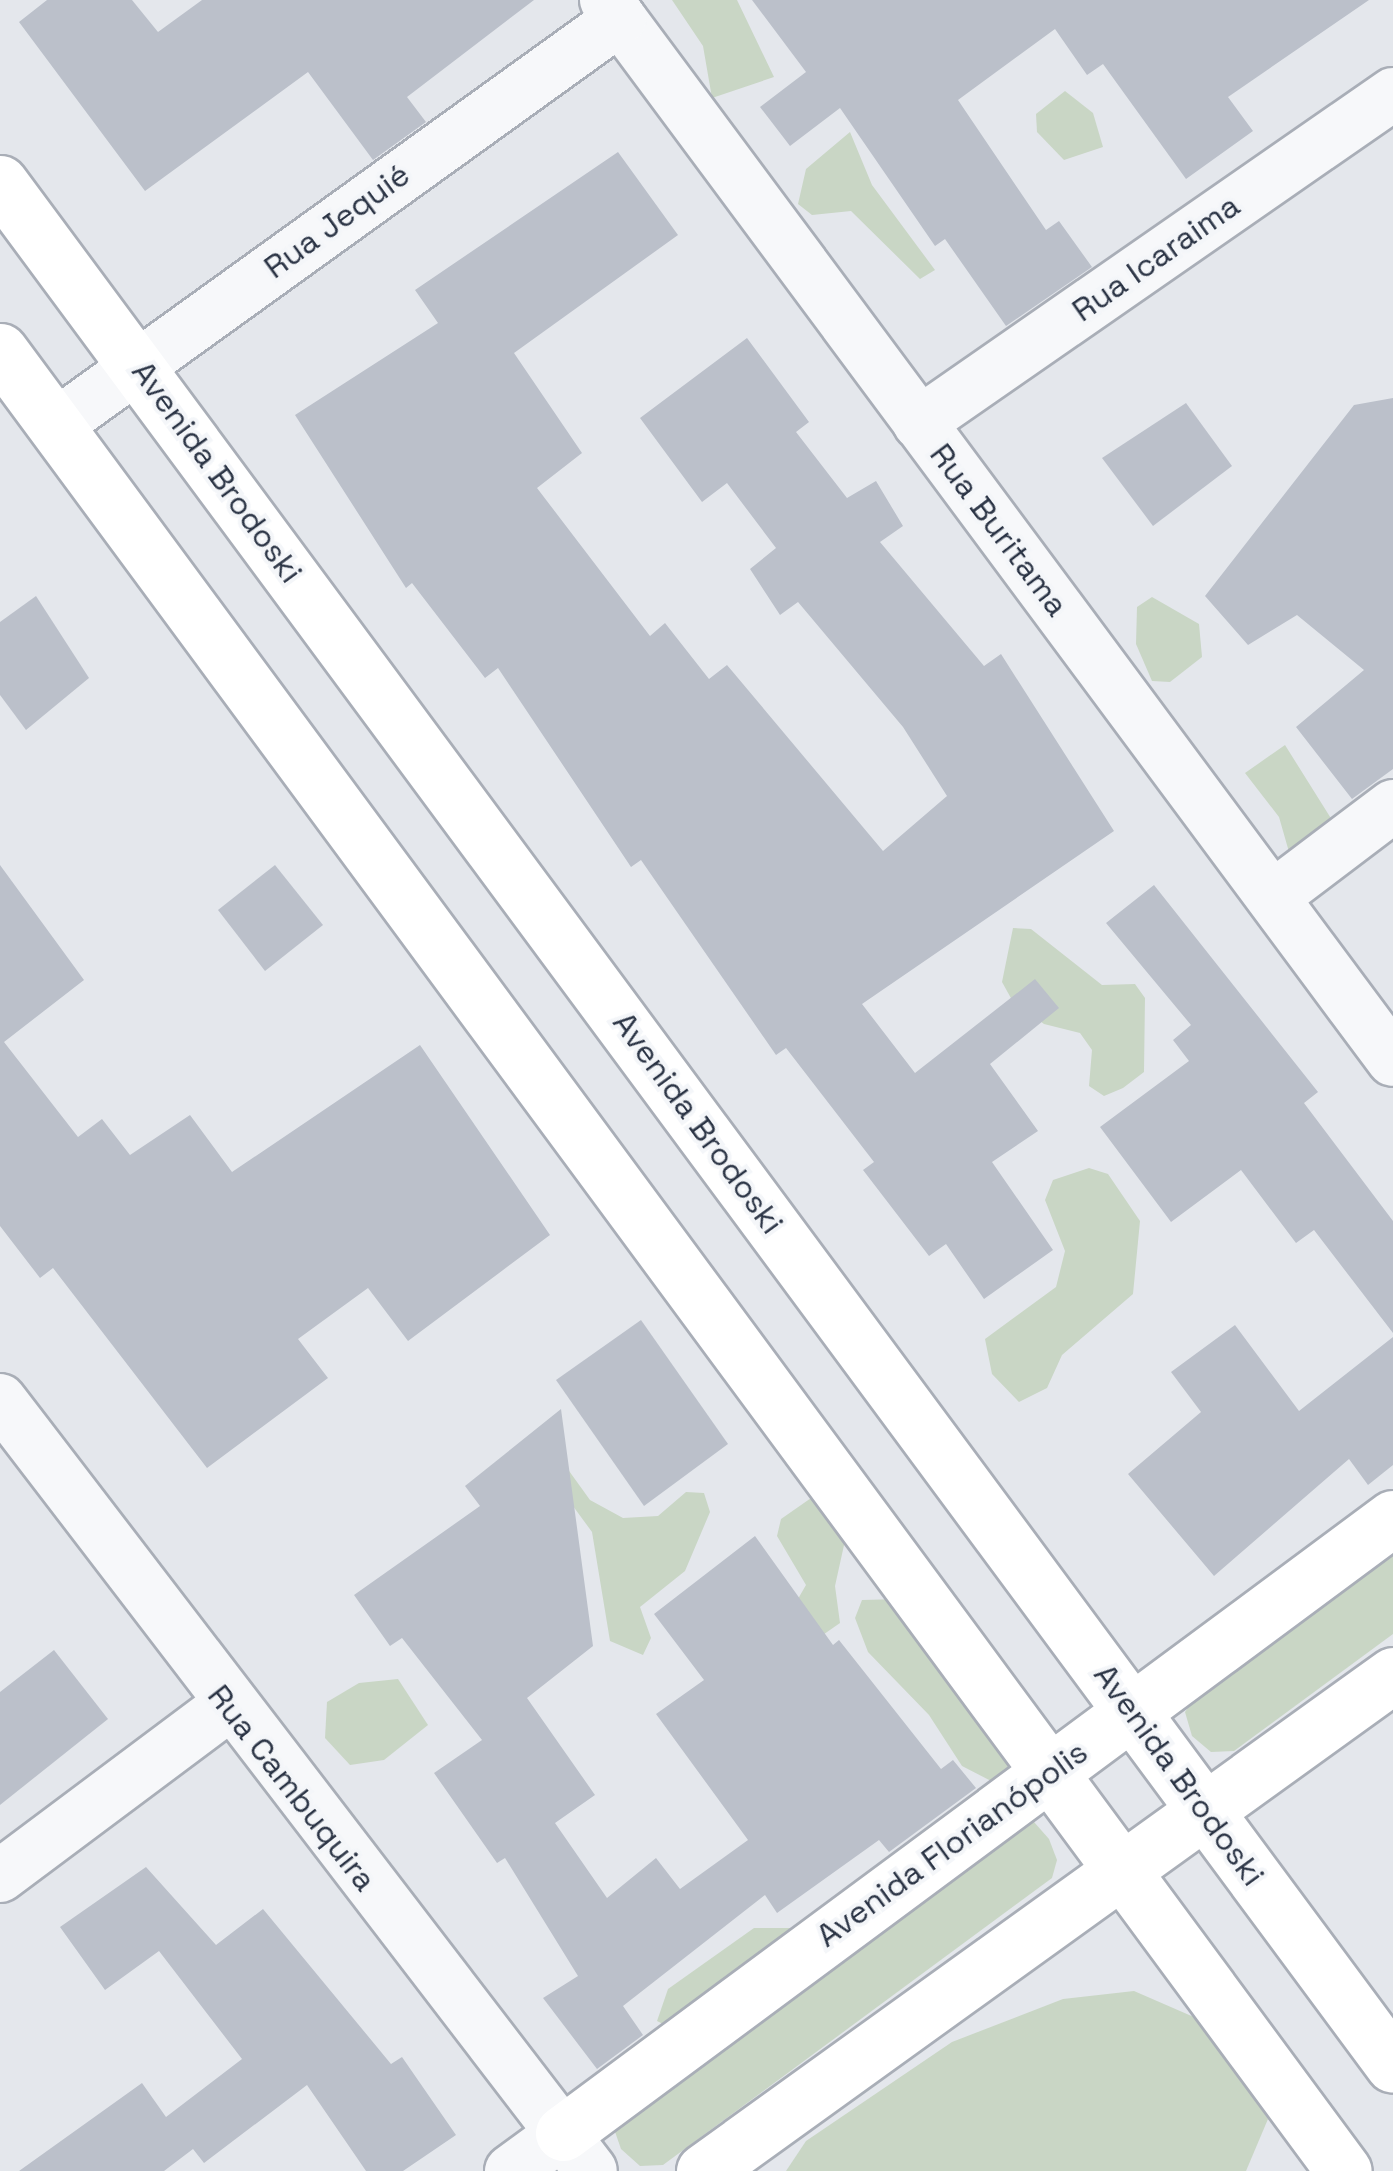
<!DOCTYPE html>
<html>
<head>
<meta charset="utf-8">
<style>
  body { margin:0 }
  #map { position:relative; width:1393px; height:2171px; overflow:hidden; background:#e4e7ec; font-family:"Space Grotesk",sans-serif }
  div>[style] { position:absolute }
  .green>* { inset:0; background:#c9d6c5 }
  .building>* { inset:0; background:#bbc0ca }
  .roads { filter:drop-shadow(2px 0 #a9aeb7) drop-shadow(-2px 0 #a9aeb7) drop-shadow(0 2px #a9aeb7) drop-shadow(0 -2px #a9aeb7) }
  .street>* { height:52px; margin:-26px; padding:0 26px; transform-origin:26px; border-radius:26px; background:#f7f8fa }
  .secondary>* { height:55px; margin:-27.5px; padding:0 27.5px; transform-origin:27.5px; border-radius:27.5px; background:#fff }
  span { translate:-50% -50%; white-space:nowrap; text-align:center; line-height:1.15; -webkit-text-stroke:8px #f4f6f9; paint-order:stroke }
  .street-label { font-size:32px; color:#2b3445 }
</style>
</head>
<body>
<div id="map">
  <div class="green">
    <i style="clip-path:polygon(672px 0,737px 0,774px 77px,712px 98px,703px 46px)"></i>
    <i style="clip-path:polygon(1065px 91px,1093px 113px,1103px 147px,1064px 160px,1037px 132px,1036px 114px)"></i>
    <i style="clip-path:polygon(850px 132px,872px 185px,935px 270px,920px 279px,851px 211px,812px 215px,798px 204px,806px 169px)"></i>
    <i style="clip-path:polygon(1152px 597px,1199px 624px,1202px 657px,1170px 682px,1152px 681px,1136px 644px,1137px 607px)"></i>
    <i style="clip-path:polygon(1285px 745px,1332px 820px,1289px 852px,1279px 817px,1245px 773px)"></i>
    <i style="clip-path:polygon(1013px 928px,1031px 929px,1102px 985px,1135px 984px,1145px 998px,1144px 1072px,1123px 1088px,1104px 1096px,1089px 1086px,1092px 1050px,1080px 1033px,1044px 1024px,1012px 1000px,1002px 982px)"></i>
    <i style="clip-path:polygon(1089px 1168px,1108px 1174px,1140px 1221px,1133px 1294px,1062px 1355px,1047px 1388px,1019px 1402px,992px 1374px,985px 1339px,1056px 1287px,1065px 1251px,1045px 1200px,1053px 1180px)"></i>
    <i style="clip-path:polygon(559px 1457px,590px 1500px,623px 1518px,658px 1516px,686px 1492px,704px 1493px,710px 1512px,685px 1571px,640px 1607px,651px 1638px,643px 1655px,610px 1641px,592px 1532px,570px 1502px)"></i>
    <i style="clip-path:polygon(824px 1489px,848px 1527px,835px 1586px,840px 1623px,794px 1655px,791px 1611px,806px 1585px,777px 1536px,781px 1519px)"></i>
    <i style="clip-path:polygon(1393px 1548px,1393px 1634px,1234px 1751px,1211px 1752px,1192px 1736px,1185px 1712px,1198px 1693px)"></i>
    <i style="clip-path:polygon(900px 1599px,1007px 1758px,1012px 1777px,995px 1783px,962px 1766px,929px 1715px,868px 1652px,855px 1618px,862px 1600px)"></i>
    <i style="clip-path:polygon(398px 1679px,428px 1725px,384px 1760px,350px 1765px,325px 1738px,327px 1702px,359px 1683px)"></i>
    <i style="clip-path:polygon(1011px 1821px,1034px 1822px,1049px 1839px,1057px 1860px,1052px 1878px,663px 2165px,640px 2166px,621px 2149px,613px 2126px)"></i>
    <i style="clip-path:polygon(754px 1928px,808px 1928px,673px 2029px,657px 2021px,668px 1989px)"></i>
    <i style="clip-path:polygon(1134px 1991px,1203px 2021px,1268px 2119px,1246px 2171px,786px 2171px,806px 2141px,952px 2042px,1063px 1999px)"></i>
  </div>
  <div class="building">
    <i style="clip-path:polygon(47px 0,132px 0,158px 32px,202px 0,534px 0,407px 97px,426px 122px,373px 160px,308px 72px,145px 191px,19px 22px)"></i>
    <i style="clip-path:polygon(752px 0,1369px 0,1228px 97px,1253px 131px,1186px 179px,1103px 64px,1087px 75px,1055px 29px,958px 100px,1046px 230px,1059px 221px,1092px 267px,1006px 326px,945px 239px,935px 246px,840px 108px,790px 146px,760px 107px,806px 72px)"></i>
    <i style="clip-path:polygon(618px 152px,678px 235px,514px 353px,582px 453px,537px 488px,650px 636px,665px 623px,709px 679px,727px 665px,883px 851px,947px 796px,903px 727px,798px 602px,780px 615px,750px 569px,776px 548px,727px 483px,702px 502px,640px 418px,747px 338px,809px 422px,796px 432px,847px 498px,876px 481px,903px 526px,880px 542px,984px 666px,1001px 654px,1114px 831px,862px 1004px,915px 1073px,1035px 979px,1059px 1008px,990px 1064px,1038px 1131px,992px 1162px,1053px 1250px,984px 1299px,946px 1244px,929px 1256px,863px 1170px,874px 1162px,786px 1048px,776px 1055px,641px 860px,631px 867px,498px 668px,485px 678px,412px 583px,406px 588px,295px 415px,438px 323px,415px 290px)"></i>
    <i style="clip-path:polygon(1393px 398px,1393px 769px,1352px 799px,1296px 727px,1364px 670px,1297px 615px,1248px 645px,1205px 596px,1354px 405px)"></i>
    <i style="clip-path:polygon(1186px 403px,1232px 466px,1153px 526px,1102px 458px)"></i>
    <i style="clip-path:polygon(36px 596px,89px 678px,26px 730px,0 695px,0 622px)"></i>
    <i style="clip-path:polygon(0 865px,84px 980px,4px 1042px,78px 1137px,102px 1119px,130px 1155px,190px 1115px,232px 1172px,420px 1045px,550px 1235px,408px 1341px,368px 1288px,298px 1339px,328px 1378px,207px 1468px,53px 1268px,40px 1278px,0 1226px)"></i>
    <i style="clip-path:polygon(275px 865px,323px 925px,265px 971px,218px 910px)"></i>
    <i style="clip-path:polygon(1154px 885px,1318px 1092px,1304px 1103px,1393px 1221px,1393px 1333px,1314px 1230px,1296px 1243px,1241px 1170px,1171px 1222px,1100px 1127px,1189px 1061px,1173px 1040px,1191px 1025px,1106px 923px)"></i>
    <i style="clip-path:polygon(641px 1320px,728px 1444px,644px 1506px,556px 1380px)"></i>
    <i style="clip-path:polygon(1235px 1325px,1299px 1411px,1393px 1337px,1393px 1465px,1368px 1485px,1349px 1459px,1214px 1576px,1128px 1474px,1201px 1412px,1171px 1372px)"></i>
    <i style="clip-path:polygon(561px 1409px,593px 1646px,527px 1698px,595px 1795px,555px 1823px,607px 1898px,656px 1858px,680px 1889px,748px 1840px,656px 1714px,704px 1680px,654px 1614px,755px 1536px,833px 1645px,839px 1640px,941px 1769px,953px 1760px,976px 1788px,889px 1852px,879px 1840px,777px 1913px,765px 1895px,623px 2006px,643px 2035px,597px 2069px,543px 1998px,578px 1976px,505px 1858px,497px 1863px,434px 1773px,482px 1740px,402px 1638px,390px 1646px,354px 1595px,480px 1506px,465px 1486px)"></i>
    <i style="clip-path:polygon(54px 1650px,108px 1719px,0 1805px,0 1692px)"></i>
    <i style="clip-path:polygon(146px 1867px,216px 1945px,263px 1909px,391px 2064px,402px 2057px,456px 2135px,403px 2171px,366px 2171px,307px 2085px,204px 2163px,193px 2149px,164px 2171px,19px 2171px,142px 2083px,166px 2117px,242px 2059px,159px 1951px,105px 1990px,60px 1927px)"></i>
  </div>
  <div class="roads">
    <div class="street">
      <i style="left:606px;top:0;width:1320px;rotate:53.41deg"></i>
      <i style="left:919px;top:423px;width:577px;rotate:-34.76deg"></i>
      <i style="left:56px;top:425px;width:695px;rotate:-35.75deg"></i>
      <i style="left:1274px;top:896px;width:149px;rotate:-37.1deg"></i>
      <i style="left:0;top:1400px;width:971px;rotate:52.53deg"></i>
      <i style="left:0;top:1876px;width:284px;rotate:-36.8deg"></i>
      <i style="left:511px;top:2171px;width:64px;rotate:-36.2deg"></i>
    </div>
    <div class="secondary">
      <i style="left:0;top:183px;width:2341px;rotate:53.49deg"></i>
      <i style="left:0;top:351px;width:2262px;rotate:53.56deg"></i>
      <i style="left:563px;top:2133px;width:1033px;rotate:-36.54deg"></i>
      <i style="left:704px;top:2171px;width:849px;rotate:-35.75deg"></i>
    </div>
  </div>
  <div class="street-label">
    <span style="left:337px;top:221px;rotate:-36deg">Rua Jequié</span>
    <span style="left:1156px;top:258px;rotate:-35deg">Rua Icaraima</span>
    <span style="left:217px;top:472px;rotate:54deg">Avenida Brodoski</span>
    <span style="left:999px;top:530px;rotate:53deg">Rua Buritama</span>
    <span style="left:698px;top:1123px;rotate:54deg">Avenida Brodoski</span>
    <span style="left:1179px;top:1775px;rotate:54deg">Avenida Brodoski</span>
    <span style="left:292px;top:1788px;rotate:52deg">Rua Cambuquira</span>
    <span style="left:952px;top:1844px;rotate:-36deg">Avenida Florianópolis</span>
  </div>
</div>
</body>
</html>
